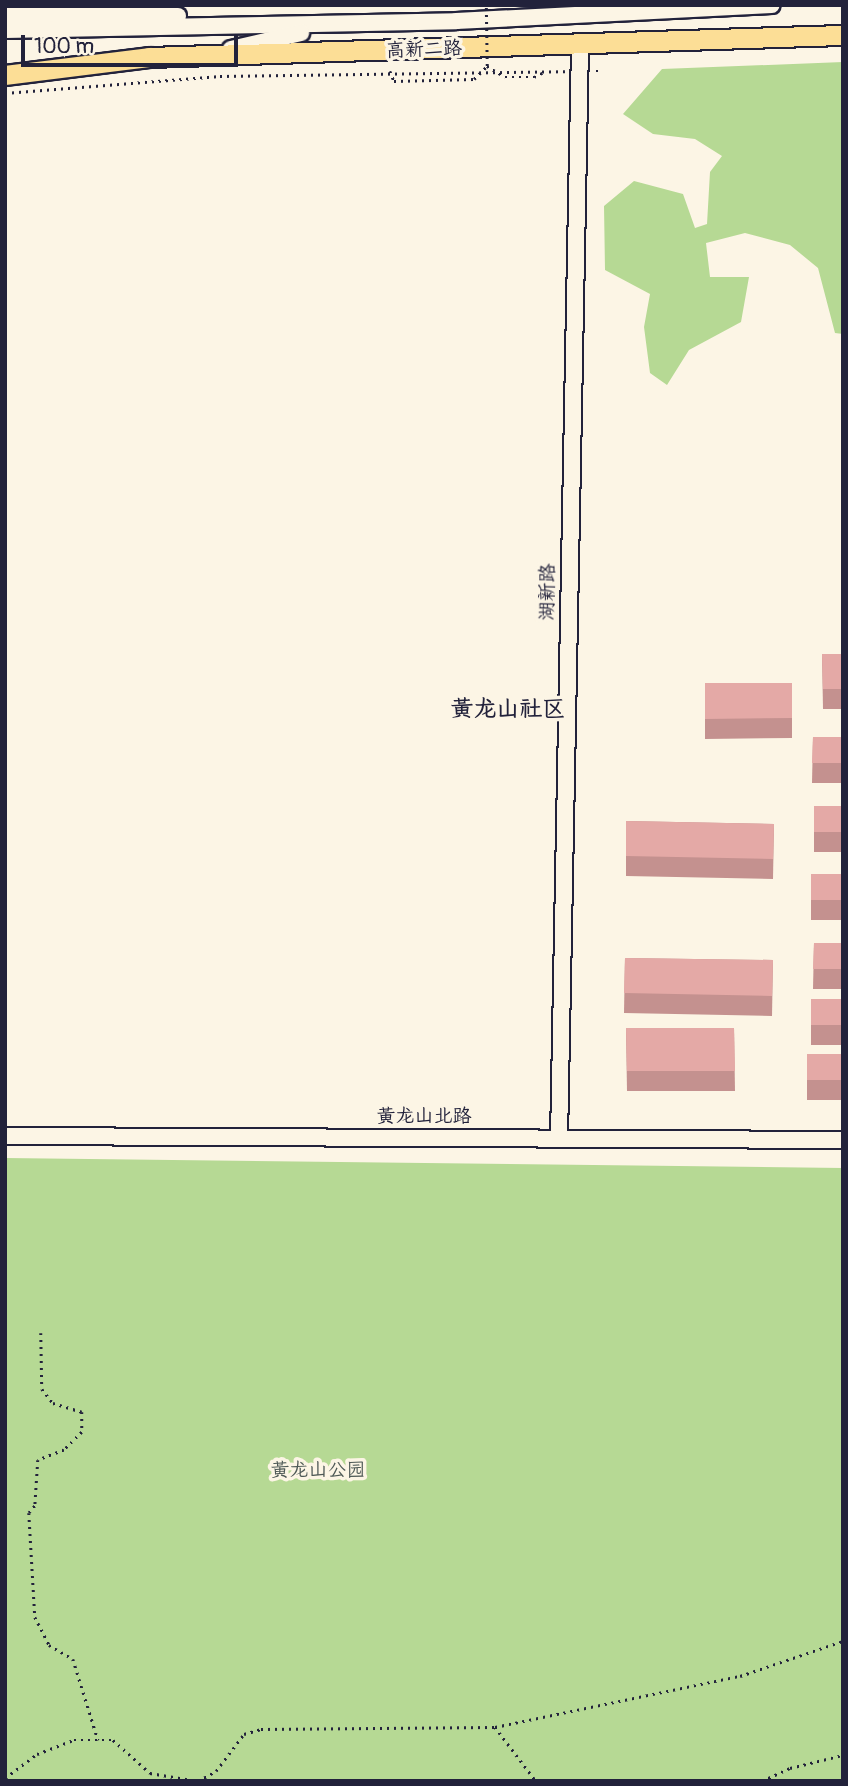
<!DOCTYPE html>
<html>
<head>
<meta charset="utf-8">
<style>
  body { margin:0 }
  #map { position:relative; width:848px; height:1786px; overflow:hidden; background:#fcf5e5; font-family:Pangolin,"LXGW WenKai TC",sans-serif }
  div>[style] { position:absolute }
  .green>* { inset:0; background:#b6d994 }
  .path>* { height:2.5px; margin-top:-1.25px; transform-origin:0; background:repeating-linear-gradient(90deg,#22223b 0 2px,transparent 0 7px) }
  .roads { filter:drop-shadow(2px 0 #22223b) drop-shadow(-2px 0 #22223b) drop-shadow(0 2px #22223b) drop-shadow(0 -2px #22223b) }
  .minor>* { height:16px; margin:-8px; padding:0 8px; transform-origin:8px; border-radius:8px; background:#fcf5e5 }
  .major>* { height:19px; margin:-9.5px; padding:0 9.5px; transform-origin:9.5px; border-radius:9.5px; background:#fcde96 }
  .path-bridge>* { height:2.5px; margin-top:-1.25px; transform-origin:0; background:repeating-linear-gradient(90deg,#22223b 0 2px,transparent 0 7px) }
  .wall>* { inset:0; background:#c4918f }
  .building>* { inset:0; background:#e4a9a6 }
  span { translate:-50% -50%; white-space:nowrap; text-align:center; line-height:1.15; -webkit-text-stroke:7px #fcf5e5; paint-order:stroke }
  .street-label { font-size:19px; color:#22223b }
  .park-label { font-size:19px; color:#4e5956 }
  .quarter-label { font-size:23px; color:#22223b; font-weight:700 }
  .frame { position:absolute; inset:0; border:7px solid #22223b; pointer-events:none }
  .scale { position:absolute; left:21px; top:35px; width:217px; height:32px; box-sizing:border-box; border:4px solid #22223b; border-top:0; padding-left:9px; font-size:21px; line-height:24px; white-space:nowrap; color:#22223b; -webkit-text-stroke:5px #fcf5e5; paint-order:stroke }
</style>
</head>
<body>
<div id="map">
  <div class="green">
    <i style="clip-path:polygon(843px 62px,843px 334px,835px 333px,818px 268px,790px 245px,745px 233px,706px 243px,710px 277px,749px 277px,741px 322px,689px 350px,667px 385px,650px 373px,644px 327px,650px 294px,605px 270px,604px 206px,634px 181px,683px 194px,695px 228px,707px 224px,710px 172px,722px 156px,695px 139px,653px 134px,623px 114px,662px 69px)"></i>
    <i style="clip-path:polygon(5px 1158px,843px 1168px,843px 1781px,5px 1781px)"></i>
  </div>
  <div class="path">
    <i style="left:390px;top:71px;width:11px;rotate:68deg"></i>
    <i style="left:596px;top:71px;width:7px"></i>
    <i style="left:534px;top:77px;width:11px;rotate:-27deg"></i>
    <i style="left:5px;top:93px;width:216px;rotate:-4.5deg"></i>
    <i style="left:220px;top:76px;width:345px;rotate:-0.8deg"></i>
    <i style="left:41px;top:1333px;width:56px;rotate:89deg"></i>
    <i style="left:42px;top:1389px;width:18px;rotate:52deg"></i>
    <i style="left:53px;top:1403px;width:30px;rotate:17deg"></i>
    <i style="left:82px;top:1412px;width:20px;rotate:90deg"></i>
    <i style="left:82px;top:1432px;width:25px;rotate:135deg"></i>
    <i style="left:64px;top:1450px;width:28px;rotate:159deg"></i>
    <i style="left:38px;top:1460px;width:46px;rotate:93.7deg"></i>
    <i style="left:35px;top:1506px;width:9px;rotate:131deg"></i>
    <i style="left:29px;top:1513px;width:104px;rotate:86.7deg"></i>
    <i style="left:35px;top:1617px;width:31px;rotate:63deg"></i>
    <i style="left:49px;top:1645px;width:28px;rotate:30deg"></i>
    <i style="left:73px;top:1659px;width:85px;rotate:72.8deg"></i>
    <i style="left:495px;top:1727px;width:68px;rotate:52.8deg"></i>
    <i style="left:5px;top:1778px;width:40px;rotate:-37deg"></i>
    <i style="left:37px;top:1754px;width:40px;rotate:-21deg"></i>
    <i style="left:74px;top:1740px;width:39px"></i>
    <i style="left:113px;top:1740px;width:50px;rotate:41.7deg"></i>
    <i style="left:150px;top:1773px;width:49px;rotate:9.5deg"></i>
    <i style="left:198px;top:1781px;width:21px;rotate:-29deg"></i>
    <i style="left:216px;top:1771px;width:46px;rotate:-52.9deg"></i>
    <i style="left:244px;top:1734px;width:18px;rotate:-16deg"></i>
    <i style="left:261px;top:1729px;width:234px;rotate:-0.5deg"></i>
    <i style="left:495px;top:1727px;width:250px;rotate:-11.8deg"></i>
    <i style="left:740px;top:1676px;width:109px;rotate:-18.8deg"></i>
    <i style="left:762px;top:1781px;width:31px;rotate:-25deg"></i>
    <i style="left:790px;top:1768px;width:55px;rotate:-13.8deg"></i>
  </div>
  <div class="roads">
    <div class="minor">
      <i style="left:5px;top:16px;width:173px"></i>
      <i style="left:5px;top:30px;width:451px;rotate:-1.1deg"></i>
      <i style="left:456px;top:21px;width:316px;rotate:-2.9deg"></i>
      <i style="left:231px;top:49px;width:72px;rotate:-12.9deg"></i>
      <i style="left:5px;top:1136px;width:838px;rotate:0.27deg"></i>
      <i style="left:559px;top:1139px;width:1094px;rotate:-88.9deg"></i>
    </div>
    <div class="major">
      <i style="left:5px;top:75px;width:145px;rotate:-7.1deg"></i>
      <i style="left:149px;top:57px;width:694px;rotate:-1.82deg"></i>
    </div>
  </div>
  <div class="path-bridge">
    <i style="left:487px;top:66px;width:21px;rotate:31deg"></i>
    <i style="left:505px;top:77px;width:29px"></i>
    <i style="left:394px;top:81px;width:80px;rotate:-1.4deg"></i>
    <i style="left:474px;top:79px;width:18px;rotate:-45deg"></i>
    <i style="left:487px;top:66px;width:61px;rotate:-90.9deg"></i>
  </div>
  <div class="wall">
    <i style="clip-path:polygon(822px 654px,843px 654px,843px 709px,823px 709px)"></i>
    <i style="clip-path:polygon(705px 683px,792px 683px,792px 738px,705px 739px)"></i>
    <i style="clip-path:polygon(813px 737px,843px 737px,843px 783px,812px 783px)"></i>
    <i style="clip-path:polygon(814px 806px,843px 806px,843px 852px,814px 852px)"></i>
    <i style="clip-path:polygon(626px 821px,774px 824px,773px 879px,626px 876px)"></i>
    <i style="clip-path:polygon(811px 874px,843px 874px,843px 920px,811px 920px)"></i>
    <i style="clip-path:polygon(814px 943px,843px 943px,843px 989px,813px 989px)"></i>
    <i style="clip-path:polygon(625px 958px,773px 960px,772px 1016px,624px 1013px)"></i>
    <i style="clip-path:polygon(811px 999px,843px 999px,843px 1045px,811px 1045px)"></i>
    <i style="clip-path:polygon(626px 1028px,734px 1028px,735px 1091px,627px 1091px)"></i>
    <i style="clip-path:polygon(807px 1054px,843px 1054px,843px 1100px,807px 1100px)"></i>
  </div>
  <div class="building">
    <i style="clip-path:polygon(822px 654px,843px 654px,843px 689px,823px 689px)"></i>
    <i style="clip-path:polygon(705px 683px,792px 683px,792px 718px,705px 719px)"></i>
    <i style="clip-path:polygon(813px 737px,843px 737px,843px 763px,812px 763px)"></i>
    <i style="clip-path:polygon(814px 806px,843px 806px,843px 832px,814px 832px)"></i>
    <i style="clip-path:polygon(626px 821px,774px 824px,773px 859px,626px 856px)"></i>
    <i style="clip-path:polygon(811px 874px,843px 874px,843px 900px,811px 900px)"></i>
    <i style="clip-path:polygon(814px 943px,843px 943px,843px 969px,813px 969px)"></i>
    <i style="clip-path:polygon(625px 958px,773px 960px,772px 996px,624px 993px)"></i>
    <i style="clip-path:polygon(811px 999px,843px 999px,843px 1025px,811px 1025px)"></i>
    <i style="clip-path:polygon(626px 1028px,734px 1028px,735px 1071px,627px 1071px)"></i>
    <i style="clip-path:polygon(807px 1054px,843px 1054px,843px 1080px,807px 1080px)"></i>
  </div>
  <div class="street-label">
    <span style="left:424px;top:50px;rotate:-2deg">高新二路</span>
    <span style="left:548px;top:592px;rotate:-89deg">湖新路</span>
    <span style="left:424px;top:1117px">黄龙山北路</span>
  </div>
  <div class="park-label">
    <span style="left:318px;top:1471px">黄龙山公园</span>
  </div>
  <div class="quarter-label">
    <span style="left:508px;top:709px">黄龙山社区</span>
  </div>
  <div class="frame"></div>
  <div class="scale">100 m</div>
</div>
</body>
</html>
